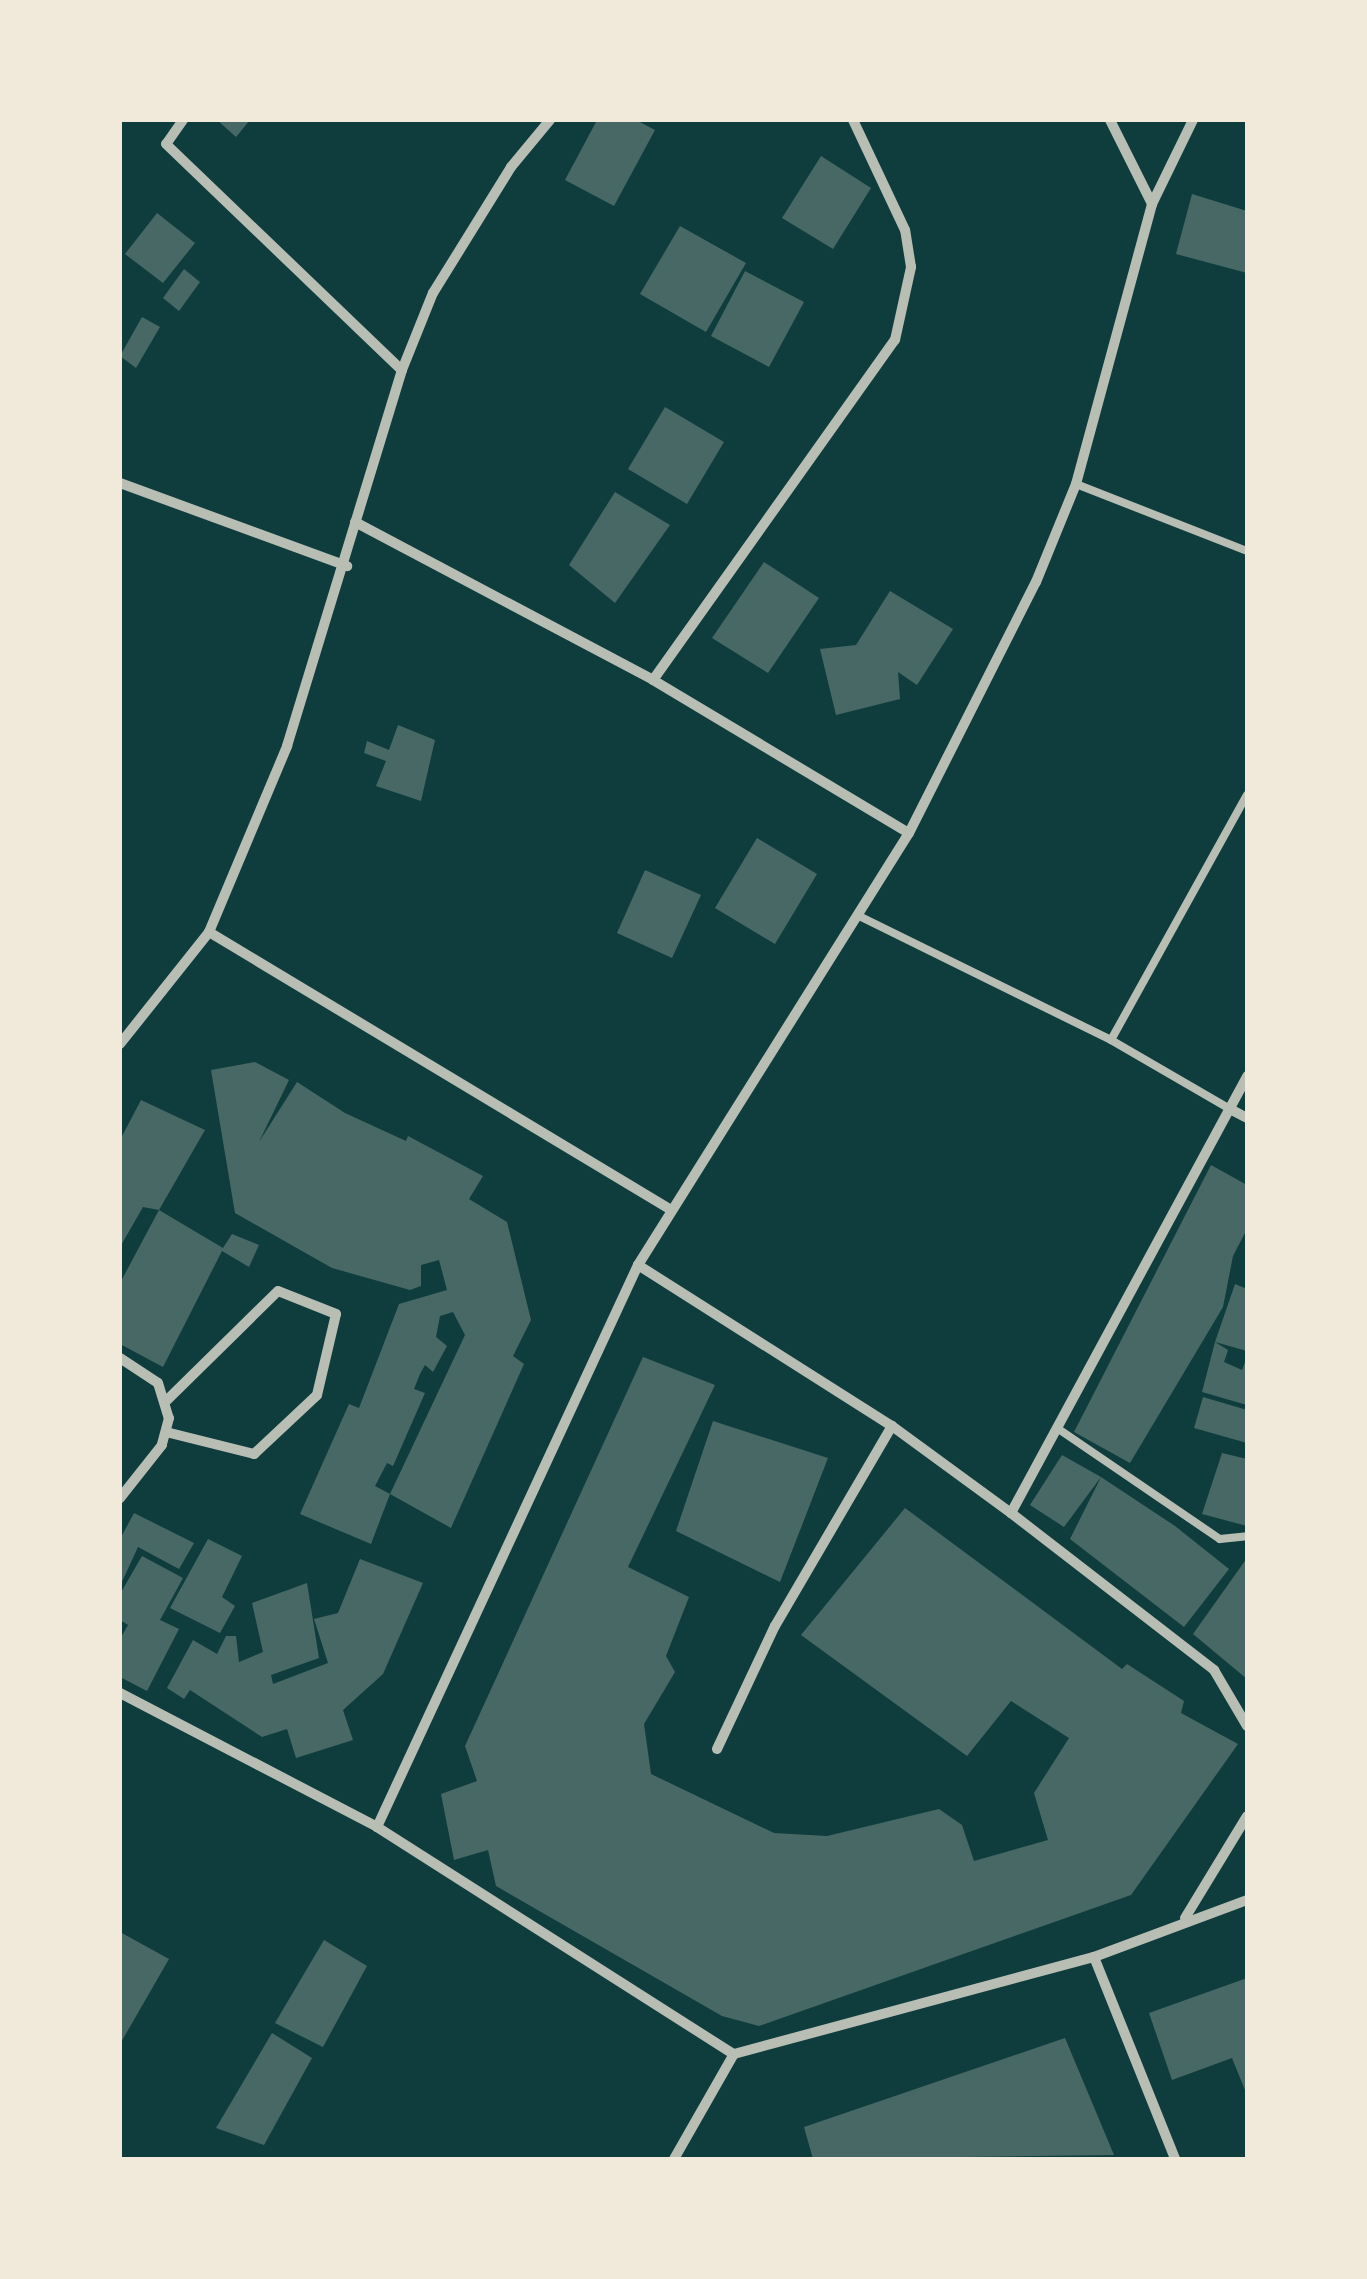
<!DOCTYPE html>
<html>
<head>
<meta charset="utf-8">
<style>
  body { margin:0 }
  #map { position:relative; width:1367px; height:2279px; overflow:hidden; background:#0f3d3e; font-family:"Titillium Web",sans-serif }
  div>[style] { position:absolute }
  .building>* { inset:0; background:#486865 }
  .service>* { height:8px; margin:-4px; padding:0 4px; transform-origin:4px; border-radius:4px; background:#b8beb3 }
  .minor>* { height:10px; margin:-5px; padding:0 5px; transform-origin:5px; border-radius:5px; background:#b8beb3 }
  span { translate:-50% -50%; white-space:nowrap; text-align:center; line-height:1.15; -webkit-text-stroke:10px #f1e9da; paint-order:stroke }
  .frame { position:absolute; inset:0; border:122px solid #f1e9da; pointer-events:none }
</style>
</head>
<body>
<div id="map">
  <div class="building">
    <i style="clip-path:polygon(217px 120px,250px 120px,236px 137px)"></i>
    <i style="clip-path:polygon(597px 120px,636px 120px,655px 130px,614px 206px,565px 180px)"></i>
    <i style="clip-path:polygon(821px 156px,871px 188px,833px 249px,782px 218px)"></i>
    <i style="clip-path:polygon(1192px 194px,1247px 211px,1247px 273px,1176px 254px)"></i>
    <i style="clip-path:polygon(157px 213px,195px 243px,163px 283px,125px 254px)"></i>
    <i style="clip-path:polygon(680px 226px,746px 263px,706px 332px,640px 294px)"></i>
    <i style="clip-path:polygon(184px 269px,200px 282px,179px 311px,163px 298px)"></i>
    <i style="clip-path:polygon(745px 271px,804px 302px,769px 367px,711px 336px)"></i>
    <i style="clip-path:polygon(142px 317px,160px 327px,136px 368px,120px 356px)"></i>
    <i style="clip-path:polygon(665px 407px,724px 442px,687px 504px,628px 469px)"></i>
    <i style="clip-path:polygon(615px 492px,670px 525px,615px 603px,569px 565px)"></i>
    <i style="clip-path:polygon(764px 562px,819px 598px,768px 673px,712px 638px)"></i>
    <i style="clip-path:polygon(890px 591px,953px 629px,917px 685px,898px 672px,900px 699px,836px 715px,820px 649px,856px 645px)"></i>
    <i style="clip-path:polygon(398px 725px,435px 740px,421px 801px,376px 786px,386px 761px,364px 753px,367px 741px,389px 750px)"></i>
    <i style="clip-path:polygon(757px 838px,817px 874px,775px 944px,715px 908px)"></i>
    <i style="clip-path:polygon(645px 870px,701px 895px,672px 958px,617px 933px)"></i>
    <i style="clip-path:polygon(evenodd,255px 1062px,289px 1080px,259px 1142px,297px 1082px,345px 1113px,406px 1141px,408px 1136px,483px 1176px,469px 1199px,507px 1222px,531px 1320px,513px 1356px,524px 1364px,451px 1528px,390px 1494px,371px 1544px,300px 1514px,349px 1404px,359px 1408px,399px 1304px,447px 1290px,439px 1260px,421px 1265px,421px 1286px,410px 1290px,332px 1268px,235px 1213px,211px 1070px,255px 1062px,453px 1312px,465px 1335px,390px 1494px,375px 1486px,387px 1463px,393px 1466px,425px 1393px,414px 1389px,420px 1374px,425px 1365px,433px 1372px,447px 1346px,436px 1337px,440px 1316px,453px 1312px)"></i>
    <i style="clip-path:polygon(141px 1100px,205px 1130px,159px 1210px,143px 1207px,120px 1247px,120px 1140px)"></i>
    <i style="clip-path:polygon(1211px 1165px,1247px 1185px,1247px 1229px,1233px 1256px,1223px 1307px,1130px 1463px,1074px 1432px)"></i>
    <i style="clip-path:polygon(159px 1210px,223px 1248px,232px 1234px,259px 1245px,249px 1267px,222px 1251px,163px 1367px,120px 1344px,120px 1283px)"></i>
    <i style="clip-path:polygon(1235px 1284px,1247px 1289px,1247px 1351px,1215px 1342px)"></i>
    <i style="clip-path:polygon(1215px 1342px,1228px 1350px,1224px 1362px,1242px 1370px,1247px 1357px,1247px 1405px,1202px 1392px)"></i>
    <i style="clip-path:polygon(643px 1357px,715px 1385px,628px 1567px,689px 1597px,666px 1656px,675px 1672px,644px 1724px,651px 1774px,774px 1833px,827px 1836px,939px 1809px,962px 1825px,974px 1861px,1048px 1840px,1034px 1793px,1069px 1738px,1011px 1701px,967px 1756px,801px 1635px,905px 1508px,1122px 1669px,1127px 1664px,1184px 1701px,1181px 1713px,1238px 1744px,1131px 1895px,759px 2026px,722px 2016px,496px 1886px,488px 1850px,454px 1860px,441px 1794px,477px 1781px,465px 1746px)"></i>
    <i style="clip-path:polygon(1203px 1397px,1247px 1410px,1247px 1443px,1194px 1428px)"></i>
    <i style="clip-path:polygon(713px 1421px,828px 1458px,780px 1582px,676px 1531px)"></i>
    <i style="clip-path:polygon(1222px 1453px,1247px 1459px,1247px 1526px,1202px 1514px)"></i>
    <i style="clip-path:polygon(1062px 1455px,1101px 1477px,1175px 1526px,1229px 1569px,1184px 1627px,1070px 1539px,1101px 1477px,1064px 1527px,1030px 1505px)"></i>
    <i style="clip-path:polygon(134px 1513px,194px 1543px,179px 1569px,138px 1547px,120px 1586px,120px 1539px)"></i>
    <i style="clip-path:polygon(208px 1539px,242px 1556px,222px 1597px,235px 1606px,220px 1633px,170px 1608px)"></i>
    <i style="clip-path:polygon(142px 1556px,183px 1578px,160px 1620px,179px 1629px,147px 1691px,120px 1677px,120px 1639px,128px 1625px,120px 1620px,120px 1594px)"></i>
    <i style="clip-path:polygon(1247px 1558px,1247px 1679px,1193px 1634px)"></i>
    <i style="clip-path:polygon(360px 1559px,423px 1583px,383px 1674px,343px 1710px,353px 1740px,296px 1758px,287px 1729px,262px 1737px,190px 1690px,184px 1699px,167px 1688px,193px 1640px,217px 1654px,226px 1636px,236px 1636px,239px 1662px,263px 1652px,252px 1603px,307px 1583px,319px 1658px,271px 1675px,273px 1684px,328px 1663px,314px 1619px,338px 1613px)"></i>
    <i style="clip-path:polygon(120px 1932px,169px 1959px,120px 2044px)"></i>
    <i style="clip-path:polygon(324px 1940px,367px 1966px,323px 2047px,275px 2023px)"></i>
    <i style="clip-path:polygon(1247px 1978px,1247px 2095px,1232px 2058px,1172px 2080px,1149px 2013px)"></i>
    <i style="clip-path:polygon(272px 2033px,312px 2058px,264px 2145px,216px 2128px)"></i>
    <i style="clip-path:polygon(1065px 2038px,1114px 2155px,813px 2159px,804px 2127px)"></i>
  </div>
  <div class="service">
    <i style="left:1076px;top:484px;width:184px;rotate:21.4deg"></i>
    <i style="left:857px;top:915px;width:283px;rotate:26.2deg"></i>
    <i style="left:1111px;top:1040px;width:138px;rotate:30.1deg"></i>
    <i style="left:1111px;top:1040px;width:280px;rotate:-61deg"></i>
    <i style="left:1057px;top:1428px;width:197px;rotate:34.3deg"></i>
    <i style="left:1220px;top:1539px;width:27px;rotate:-6deg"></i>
  </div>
  <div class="minor">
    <i style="left:183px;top:120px;width:29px;rotate:125deg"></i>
    <i style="left:166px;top:144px;width:327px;rotate:43.8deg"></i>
    <i style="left:1110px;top:120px;width:94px;rotate:63.4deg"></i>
    <i style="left:120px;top:483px;width:242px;rotate:20.1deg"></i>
    <i style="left:355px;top:522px;width:337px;rotate:27.9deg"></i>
    <i style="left:653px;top:680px;width:298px;rotate:30.9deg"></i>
    <i style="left:653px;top:680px;width:417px;rotate:-54.6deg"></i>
    <i style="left:895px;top:340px;width:75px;rotate:-77.6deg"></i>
    <i style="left:911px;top:267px;width:37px;rotate:-99deg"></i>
    <i style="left:905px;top:230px;width:122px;rotate:-115.3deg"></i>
    <i style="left:209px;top:932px;width:536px;rotate:31.02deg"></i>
    <i style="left:120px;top:1044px;width:143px;rotate:-51.5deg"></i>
    <i style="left:209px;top:932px;width:202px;rotate:-67.2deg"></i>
    <i style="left:287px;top:746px;width:393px;rotate:-73deg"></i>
    <i style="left:402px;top:370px;width:83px;rotate:-68.1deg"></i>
    <i style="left:433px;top:293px;width:148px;rotate:-58.2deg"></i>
    <i style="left:511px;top:167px;width:61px;rotate:-50.3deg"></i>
    <i style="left:1230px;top:1109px;width:19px;rotate:28deg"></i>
    <i style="left:638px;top:1265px;width:301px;rotate:32.4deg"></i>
    <i style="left:892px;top:1426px;width:147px;rotate:36.2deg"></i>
    <i style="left:1011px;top:1513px;width:257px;rotate:37.7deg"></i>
    <i style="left:1214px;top:1670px;width:65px;rotate:59.5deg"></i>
    <i style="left:120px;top:1358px;width:45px;rotate:33.3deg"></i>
    <i style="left:158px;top:1383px;width:37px;rotate:73deg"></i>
    <i style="left:169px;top:1418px;width:28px;rotate:105deg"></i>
    <i style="left:162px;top:1445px;width:68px;rotate:128.4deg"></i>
    <i style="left:166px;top:1432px;width:91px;rotate:14deg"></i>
    <i style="left:254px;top:1454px;width:86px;rotate:-43.1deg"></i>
    <i style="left:317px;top:1395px;width:83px;rotate:-76.8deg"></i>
    <i style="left:336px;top:1314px;width:62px;rotate:-158.4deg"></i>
    <i style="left:278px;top:1291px;width:156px;rotate:135.5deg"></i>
    <i style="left:1011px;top:1513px;width:497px;rotate:-61.6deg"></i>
    <i style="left:120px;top:1693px;width:290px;rotate:27.5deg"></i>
    <i style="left:377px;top:1827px;width:423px;rotate:32.5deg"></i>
    <i style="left:717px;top:1749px;width:136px;rotate:-64.8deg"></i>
    <i style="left:775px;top:1626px;width:232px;rotate:-59.7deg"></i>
    <i style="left:377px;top:1827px;width:620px;rotate:-65.09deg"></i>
    <i style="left:638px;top:1265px;width:510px;rotate:-57.9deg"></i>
    <i style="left:909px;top:833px;width:281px;rotate:-63.2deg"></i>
    <i style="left:1036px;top:582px;width:106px;rotate:-67.8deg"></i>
    <i style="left:1076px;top:484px;width:290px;rotate:-74.8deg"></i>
    <i style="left:1152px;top:204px;width:93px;rotate:-64deg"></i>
    <i style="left:1185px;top:1918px;width:119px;rotate:-58.7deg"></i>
    <i style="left:1094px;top:1957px;width:218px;rotate:68.1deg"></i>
    <i style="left:674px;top:2159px;width:121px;rotate:-60.3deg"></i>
    <i style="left:734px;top:2054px;width:373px;rotate:-15.1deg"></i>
    <i style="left:1094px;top:1957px;width:163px;rotate:-20.4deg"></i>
  </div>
  <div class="frame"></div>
</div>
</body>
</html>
